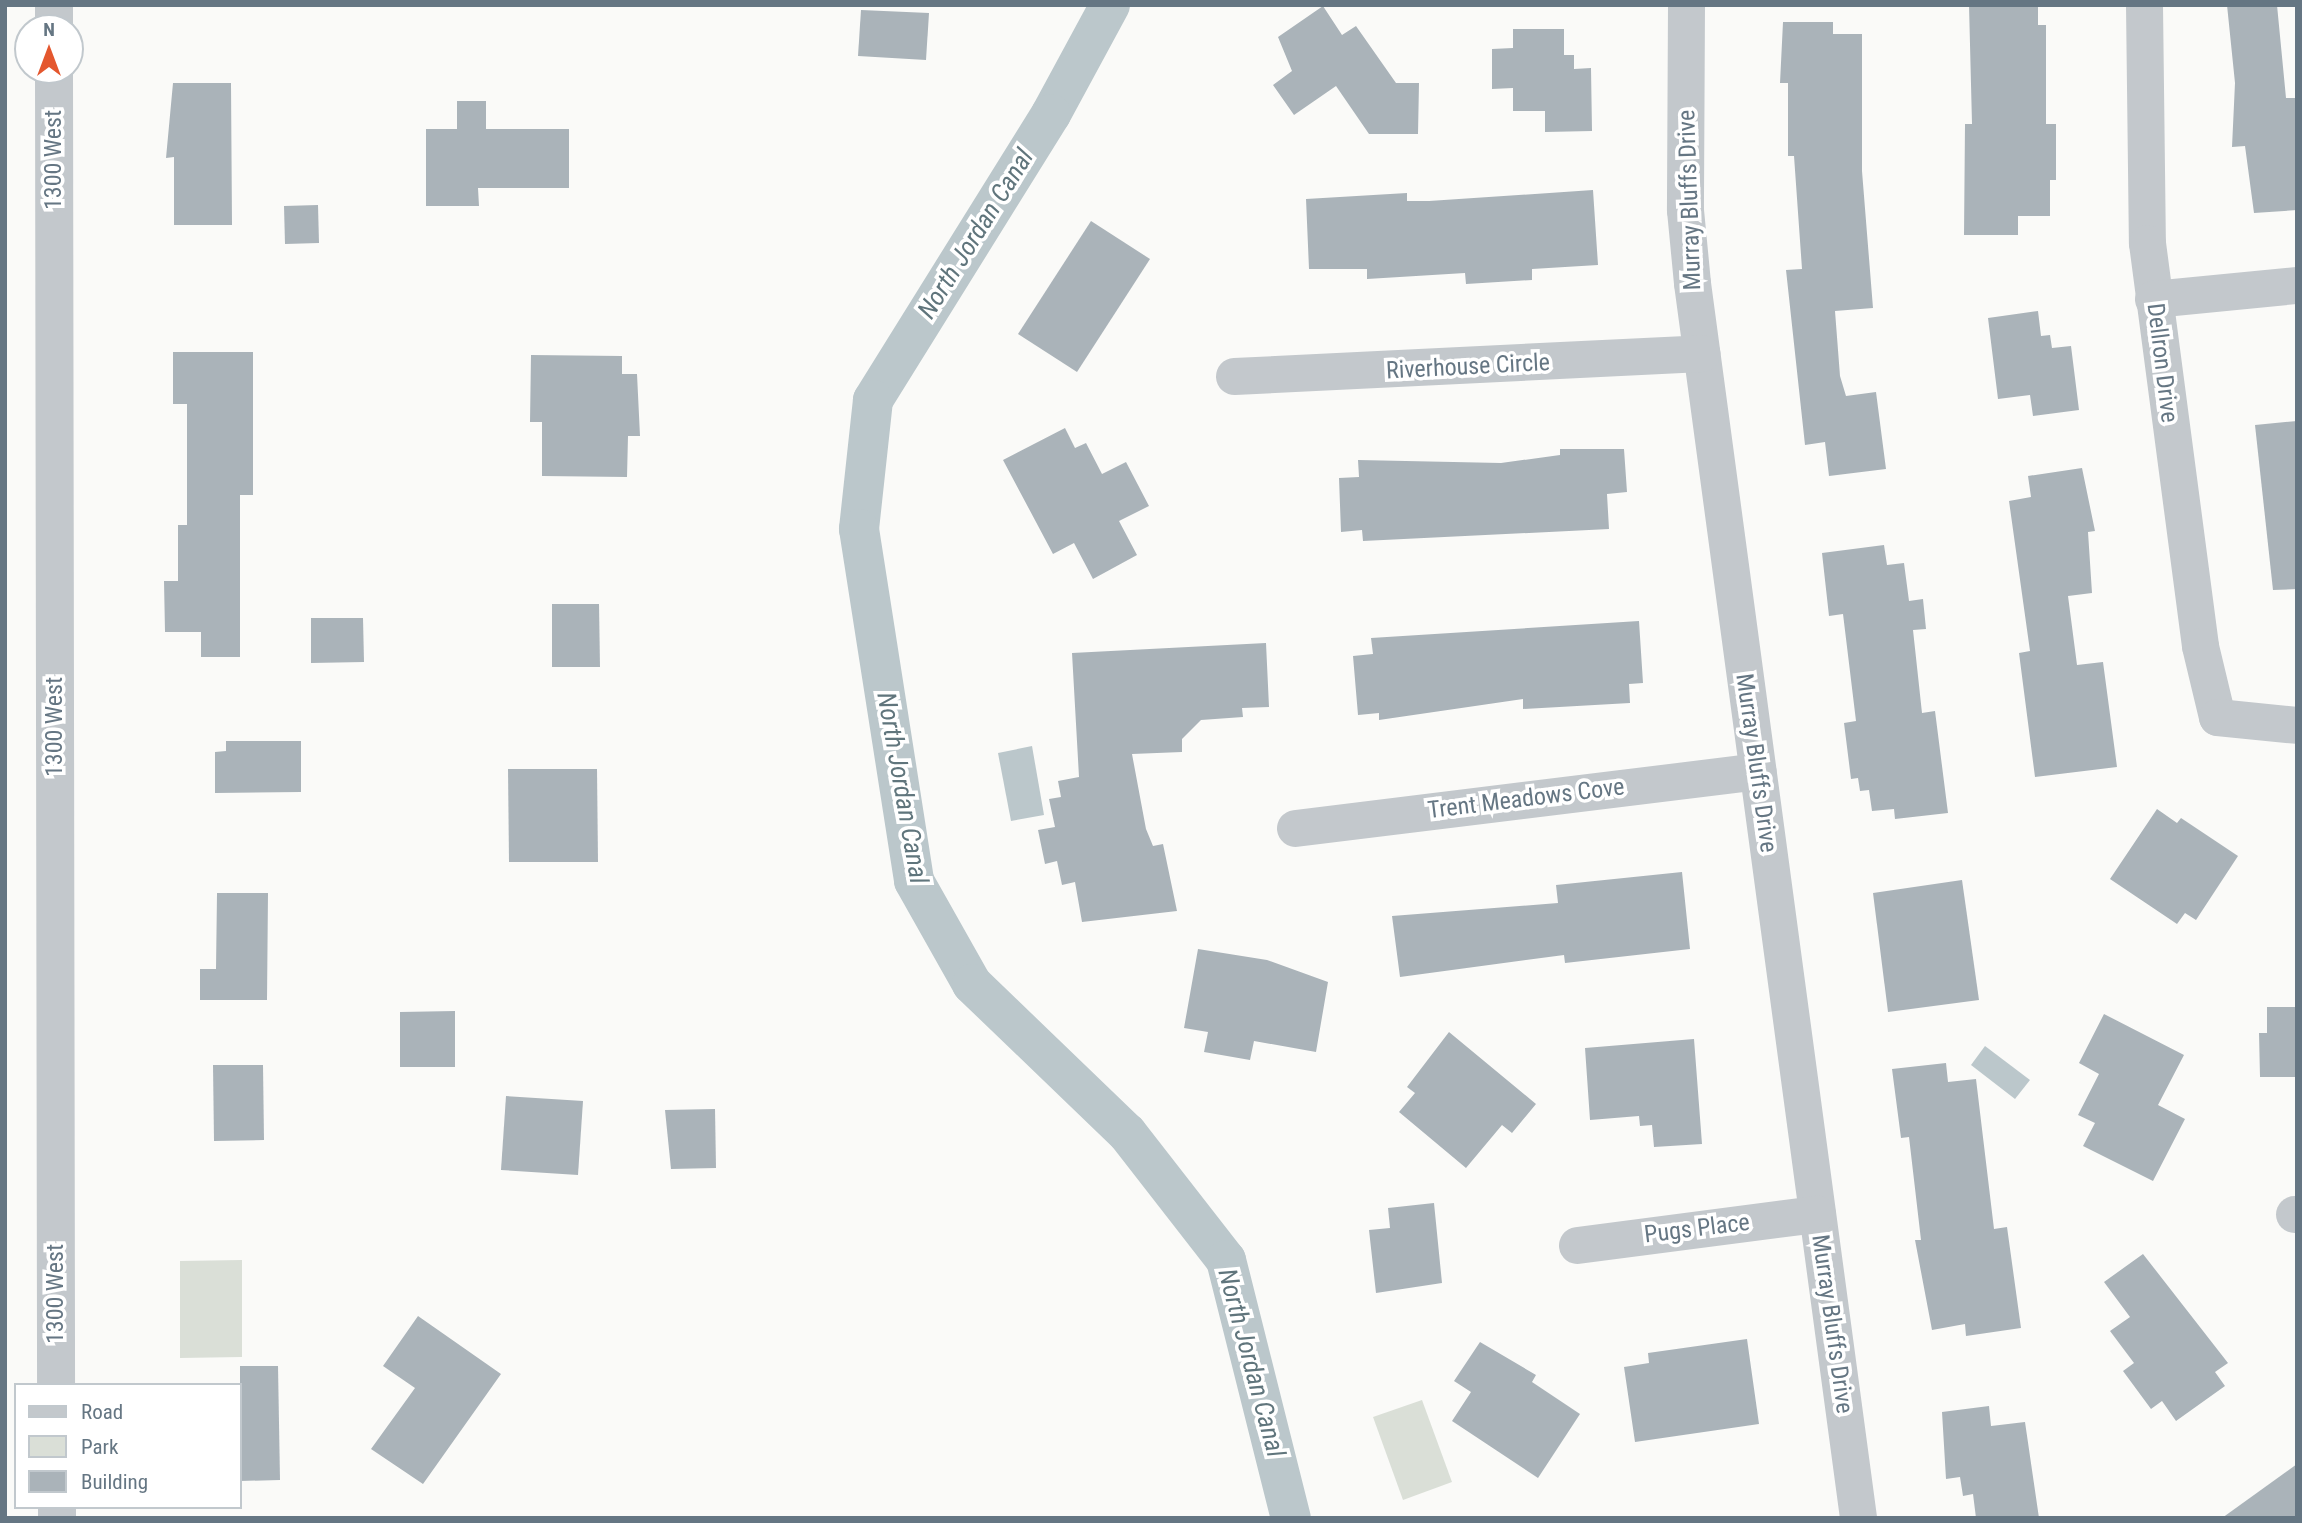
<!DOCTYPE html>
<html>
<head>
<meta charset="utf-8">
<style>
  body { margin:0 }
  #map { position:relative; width:2302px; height:1523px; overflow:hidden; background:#fafaf8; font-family:"Roboto Condensed",sans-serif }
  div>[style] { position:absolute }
  .green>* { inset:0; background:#dadfd7 }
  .water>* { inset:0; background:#bbc7cb }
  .canal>* { height:40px; margin:-20px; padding:0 20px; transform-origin:20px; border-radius:20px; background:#bbc7cb }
  .building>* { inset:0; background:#aab3b9 }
  .minor>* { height:37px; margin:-18.5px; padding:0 18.5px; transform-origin:18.5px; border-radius:18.5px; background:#c3c8cc }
  .tertiary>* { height:38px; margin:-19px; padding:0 19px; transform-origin:19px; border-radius:19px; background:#c3c8cc }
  span { translate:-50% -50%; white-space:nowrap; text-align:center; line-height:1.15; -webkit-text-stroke:7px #fff; paint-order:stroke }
  .street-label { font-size:24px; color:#657683 }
  .water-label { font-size:26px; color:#60757c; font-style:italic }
  .frame { position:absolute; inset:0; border:7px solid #657683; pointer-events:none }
  .legend { position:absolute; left:14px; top:1383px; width:228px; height:126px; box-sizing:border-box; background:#fff; border:2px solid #c1c8cd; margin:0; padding:9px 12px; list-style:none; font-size:21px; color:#657683 }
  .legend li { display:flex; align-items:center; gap:14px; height:35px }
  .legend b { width:35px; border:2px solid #c1c8cd }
  .north { position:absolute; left:14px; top:14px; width:70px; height:70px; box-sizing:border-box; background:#fff; border:2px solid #c1c8cd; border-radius:50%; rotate:0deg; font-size:19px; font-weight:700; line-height:28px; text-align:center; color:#657683 }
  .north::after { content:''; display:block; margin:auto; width:24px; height:32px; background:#e4572e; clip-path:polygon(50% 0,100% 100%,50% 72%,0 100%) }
</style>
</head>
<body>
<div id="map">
  <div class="green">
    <i style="clip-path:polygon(242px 1260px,242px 1357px,180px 1358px,180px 1261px)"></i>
    <i style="clip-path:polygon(1422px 1400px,1452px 1482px,1403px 1500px,1373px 1417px)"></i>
  </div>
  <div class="water">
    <i style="clip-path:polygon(1032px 746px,1044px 815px,1011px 821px,998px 753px)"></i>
    <i style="clip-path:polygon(1985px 1046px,2030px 1080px,2015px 1099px,1971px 1065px)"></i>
  </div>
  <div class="canal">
    <i style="left:1110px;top:5px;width:124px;rotate:118.4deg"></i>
    <i style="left:1051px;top:114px;width:337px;rotate:121.9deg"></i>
    <i style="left:873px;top:400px;width:130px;rotate:96.2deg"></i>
    <i style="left:859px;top:529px;width:356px;rotate:81.1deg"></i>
    <i style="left:914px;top:881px;width:118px;rotate:60.6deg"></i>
    <i style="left:972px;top:984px;width:215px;rotate:43.9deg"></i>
    <i style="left:1127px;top:1133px;width:161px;rotate:52.1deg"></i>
    <i style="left:1226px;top:1260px;width:266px;rotate:75.9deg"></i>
  </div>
  <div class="building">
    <i style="clip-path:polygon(1969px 5px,2038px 5px,2038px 25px,2046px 25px,2046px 124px,2056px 124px,2056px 180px,2050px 180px,2050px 216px,2018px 216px,2018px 235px,1964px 235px,1965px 124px,1972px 124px)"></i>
    <i style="clip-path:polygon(2227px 5px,2277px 5px,2286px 98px,2297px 98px,2297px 210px,2254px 213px,2245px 146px,2232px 147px,2235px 83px)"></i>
    <i style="clip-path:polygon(1323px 6px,1342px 35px,1356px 26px,1396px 83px,1419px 83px,1418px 134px,1369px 134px,1336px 86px,1294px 115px,1273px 85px,1292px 71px,1278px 37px)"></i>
    <i style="clip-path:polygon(861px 10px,929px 13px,926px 60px,858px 56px)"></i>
    <i style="clip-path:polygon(1783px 22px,1833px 22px,1833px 34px,1862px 34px,1862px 171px,1873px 308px,1835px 311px,1840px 376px,1846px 396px,1876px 392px,1886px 469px,1829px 476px,1825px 442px,1805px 445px,1786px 270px,1802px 269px,1794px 156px,1788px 156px,1788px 83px,1780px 83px)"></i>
    <i style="clip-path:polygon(1513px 29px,1564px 29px,1564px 55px,1574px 55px,1574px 69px,1591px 68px,1592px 131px,1545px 132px,1545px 111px,1513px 111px,1513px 88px,1492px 89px,1492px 49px,1513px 48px)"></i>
    <i style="clip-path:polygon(173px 83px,231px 83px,232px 225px,174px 225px,174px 157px,166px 158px)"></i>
    <i style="clip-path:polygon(457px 101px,486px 101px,486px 129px,569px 129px,569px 188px,478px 188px,479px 206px,426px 206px,426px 129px,457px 129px)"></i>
    <i style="clip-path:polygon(1593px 190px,1598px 265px,1532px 269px,1532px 280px,1466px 284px,1465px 273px,1367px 279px,1367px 269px,1309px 269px,1306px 199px,1407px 193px,1407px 201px,1429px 201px)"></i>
    <i style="clip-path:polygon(318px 205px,319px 243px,285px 244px,284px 206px)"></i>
    <i style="clip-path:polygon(1091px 221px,1150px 259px,1077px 372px,1018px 334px)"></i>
    <i style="clip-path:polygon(2038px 311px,2041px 336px,2050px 335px,2052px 348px,2071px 346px,2079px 410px,2033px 416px,2030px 395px,1998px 399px,1988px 318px)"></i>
    <i style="clip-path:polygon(173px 352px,253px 352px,253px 495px,240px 495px,240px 657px,201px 657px,201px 632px,165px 632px,164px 581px,178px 581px,178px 525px,187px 525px,187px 404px,173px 404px)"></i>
    <i style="clip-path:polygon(531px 355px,622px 356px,622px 374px,637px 374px,640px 436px,628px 436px,627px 477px,542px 476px,542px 422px,530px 422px)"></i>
    <i style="clip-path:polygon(2297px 421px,2297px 589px,2273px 590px,2255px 425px)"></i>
    <i style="clip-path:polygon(1065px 428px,1075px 448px,1086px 443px,1102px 474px,1126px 462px,1149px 506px,1119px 521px,1137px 555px,1093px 579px,1074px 543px,1053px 554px,1003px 460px)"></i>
    <i style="clip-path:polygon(1560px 449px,1624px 449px,1627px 492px,1607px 494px,1609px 529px,1363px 541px,1362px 530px,1341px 532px,1339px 478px,1359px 477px,1358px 460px,1501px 463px,1560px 455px)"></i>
    <i style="clip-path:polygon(2082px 468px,2095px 531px,2088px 532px,2092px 593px,2068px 596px,2077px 665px,2103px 662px,2117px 767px,2035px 777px,2019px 653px,2030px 651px,2009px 501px,2031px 497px,2028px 476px)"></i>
    <i style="clip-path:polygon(1884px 545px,1887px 565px,1904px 563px,1909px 601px,1923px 599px,1926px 629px,1913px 630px,1922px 713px,1935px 711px,1948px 813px,1895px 819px,1894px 809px,1872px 811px,1869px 790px,1860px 791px,1858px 778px,1851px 779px,1844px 723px,1856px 721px,1843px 614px,1829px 616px,1822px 553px)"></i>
    <i style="clip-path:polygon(552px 604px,599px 604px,600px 667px,552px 667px)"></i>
    <i style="clip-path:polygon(311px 618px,363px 618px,364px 662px,311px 663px)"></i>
    <i style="clip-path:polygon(1639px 621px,1643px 683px,1629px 684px,1630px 703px,1523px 709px,1523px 699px,1379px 720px,1379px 713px,1358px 715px,1353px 656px,1373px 654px,1371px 638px)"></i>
    <i style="clip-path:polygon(1266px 643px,1269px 707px,1242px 708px,1243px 717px,1201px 720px,1182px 739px,1182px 752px,1132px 754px,1146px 829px,1153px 846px,1163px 844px,1177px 911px,1082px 922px,1075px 882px,1062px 885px,1057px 861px,1045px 864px,1038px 830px,1055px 827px,1049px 799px,1061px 797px,1058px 781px,1079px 777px,1072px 653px)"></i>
    <i style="clip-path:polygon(226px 741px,301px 741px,301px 792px,215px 793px,215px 752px,226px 751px)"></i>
    <i style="clip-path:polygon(508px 769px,597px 769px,598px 862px,509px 862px)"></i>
    <i style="clip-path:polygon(2157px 809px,2177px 823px,2181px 818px,2238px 856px,2196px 920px,2185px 913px,2177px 924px,2110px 879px)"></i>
    <i style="clip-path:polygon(1682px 872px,1690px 949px,1565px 963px,1564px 955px,1400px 977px,1392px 916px,1558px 903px,1556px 885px)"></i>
    <i style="clip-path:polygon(1962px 880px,1979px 1000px,1888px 1012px,1873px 893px)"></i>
    <i style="clip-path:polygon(217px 893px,268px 893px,267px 1000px,200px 1000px,200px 969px,216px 969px)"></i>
    <i style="clip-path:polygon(1198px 949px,1267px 960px,1328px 982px,1316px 1052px,1254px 1041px,1250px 1060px,1204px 1052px,1208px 1032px,1184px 1028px)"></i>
    <i style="clip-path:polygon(2267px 1007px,2297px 1007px,2297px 1077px,2260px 1077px,2259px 1033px,2267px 1033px)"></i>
    <i style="clip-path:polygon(455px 1011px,455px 1067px,400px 1067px,400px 1012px)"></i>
    <i style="clip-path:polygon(2104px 1014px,2184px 1055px,2158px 1105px,2185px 1119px,2153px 1181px,2083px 1146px,2095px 1123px,2078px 1115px,2099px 1074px,2079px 1063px)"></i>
    <i style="clip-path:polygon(1449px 1032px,1536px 1104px,1512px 1133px,1502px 1125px,1466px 1168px,1399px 1112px,1415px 1093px,1407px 1087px)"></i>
    <i style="clip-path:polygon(1694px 1039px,1702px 1144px,1654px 1147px,1652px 1125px,1640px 1126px,1639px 1116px,1590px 1120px,1585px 1048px)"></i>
    <i style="clip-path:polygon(1946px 1063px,1948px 1082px,1976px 1079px,1994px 1229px,2007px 1227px,2021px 1328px,1966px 1336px,1965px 1324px,1932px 1330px,1915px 1240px,1921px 1240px,1909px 1137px,1901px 1138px,1892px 1069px)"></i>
    <i style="clip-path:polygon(213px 1065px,263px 1065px,264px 1140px,214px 1141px)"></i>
    <i style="clip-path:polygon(506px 1096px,583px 1101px,578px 1175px,501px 1170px)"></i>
    <i style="clip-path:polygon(715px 1109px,716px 1168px,671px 1169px,665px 1110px)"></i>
    <i style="clip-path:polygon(1434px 1203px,1442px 1283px,1376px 1293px,1369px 1230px,1390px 1228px,1388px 1208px)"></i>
    <i style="clip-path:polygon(2143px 1254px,2228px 1363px,2215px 1372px,2225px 1386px,2176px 1421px,2162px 1401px,2151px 1409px,2123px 1371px,2134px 1363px,2110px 1331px,2130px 1317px,2104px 1282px)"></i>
    <i style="clip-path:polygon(418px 1316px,501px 1374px,423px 1484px,371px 1449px,415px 1388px,383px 1366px)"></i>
    <i style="clip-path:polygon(1747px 1339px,1759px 1424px,1635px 1442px,1624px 1367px,1649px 1363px,1648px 1353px)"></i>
    <i style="clip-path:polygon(1480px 1342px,1536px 1375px,1532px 1382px,1580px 1414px,1538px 1478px,1452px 1421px,1471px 1392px,1454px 1381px)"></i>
    <i style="clip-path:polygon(240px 1366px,278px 1366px,280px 1480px,240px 1481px)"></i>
    <i style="clip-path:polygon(1989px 1406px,1991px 1426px,2025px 1422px,2039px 1518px,1976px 1518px,1973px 1494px,1963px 1496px,1960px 1477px,1946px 1479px,1942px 1412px)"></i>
    <i style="clip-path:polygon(2297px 1464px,2297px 1518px,2222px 1518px)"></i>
  </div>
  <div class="minor">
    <i style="left:1686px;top:5px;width:205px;rotate:90.3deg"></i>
    <i style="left:1685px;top:210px;width:73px;rotate:84.5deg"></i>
    <i style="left:1692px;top:283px;width:1246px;rotate:82.34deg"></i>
    <i style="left:2144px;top:5px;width:238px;rotate:89.3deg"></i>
    <i style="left:2147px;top:243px;width:406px;rotate:82.5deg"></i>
    <i style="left:2200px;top:646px;width:73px;rotate:76.5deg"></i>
    <i style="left:2217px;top:717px;width:80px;rotate:5.7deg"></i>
    <i style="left:2153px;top:299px;width:145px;rotate:-5.6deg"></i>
    <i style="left:1234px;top:376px;width:468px;rotate:-2.8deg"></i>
    <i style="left:1295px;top:828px;width:466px;rotate:-7deg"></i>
    <i style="left:2294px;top:1214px;width:3px"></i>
    <i style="left:1577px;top:1245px;width:242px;rotate:-7.4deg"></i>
  </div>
  <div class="tertiary">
    <i style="left:54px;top:28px;width:23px;rotate:-90deg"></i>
    <i style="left:54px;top:70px;width:1315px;rotate:89.91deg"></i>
    <i style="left:57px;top:1507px;width:11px;rotate:90deg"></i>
  </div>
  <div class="street-label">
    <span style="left:54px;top:160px;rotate:-90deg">1300 West</span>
    <span style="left:1690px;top:200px;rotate:-92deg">Murray Bluffs Drive</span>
    <span style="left:2162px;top:363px;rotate:83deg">Dellron Drive</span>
    <span style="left:1468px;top:367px;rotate:-3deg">Riverhouse Circle</span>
    <span style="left:55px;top:727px;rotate:-90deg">1300 West</span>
    <span style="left:1756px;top:763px;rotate:82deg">Murray Bluffs Drive</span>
    <span style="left:1526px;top:799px;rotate:-7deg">Trent Meadows Cove</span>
    <span style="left:1697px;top:1229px;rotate:-7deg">Pugs Place</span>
    <span style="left:56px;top:1294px;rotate:-90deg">1300 West</span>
    <span style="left:1832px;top:1324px;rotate:82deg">Murray Bluffs Drive</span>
  </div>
  <div class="water-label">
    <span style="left:976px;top:234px;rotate:-58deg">North Jordan Canal</span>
    <span style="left:902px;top:788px;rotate:80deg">North Jordan Canal</span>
    <span style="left:1251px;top:1363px;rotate:75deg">North Jordan Canal</span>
  </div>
  <div class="frame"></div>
  <ul class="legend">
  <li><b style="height:9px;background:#c3c8cc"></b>Road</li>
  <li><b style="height:19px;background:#dadfd7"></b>Park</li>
  <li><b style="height:19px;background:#aab3b9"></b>Building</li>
  </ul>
  <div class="north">N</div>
</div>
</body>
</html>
